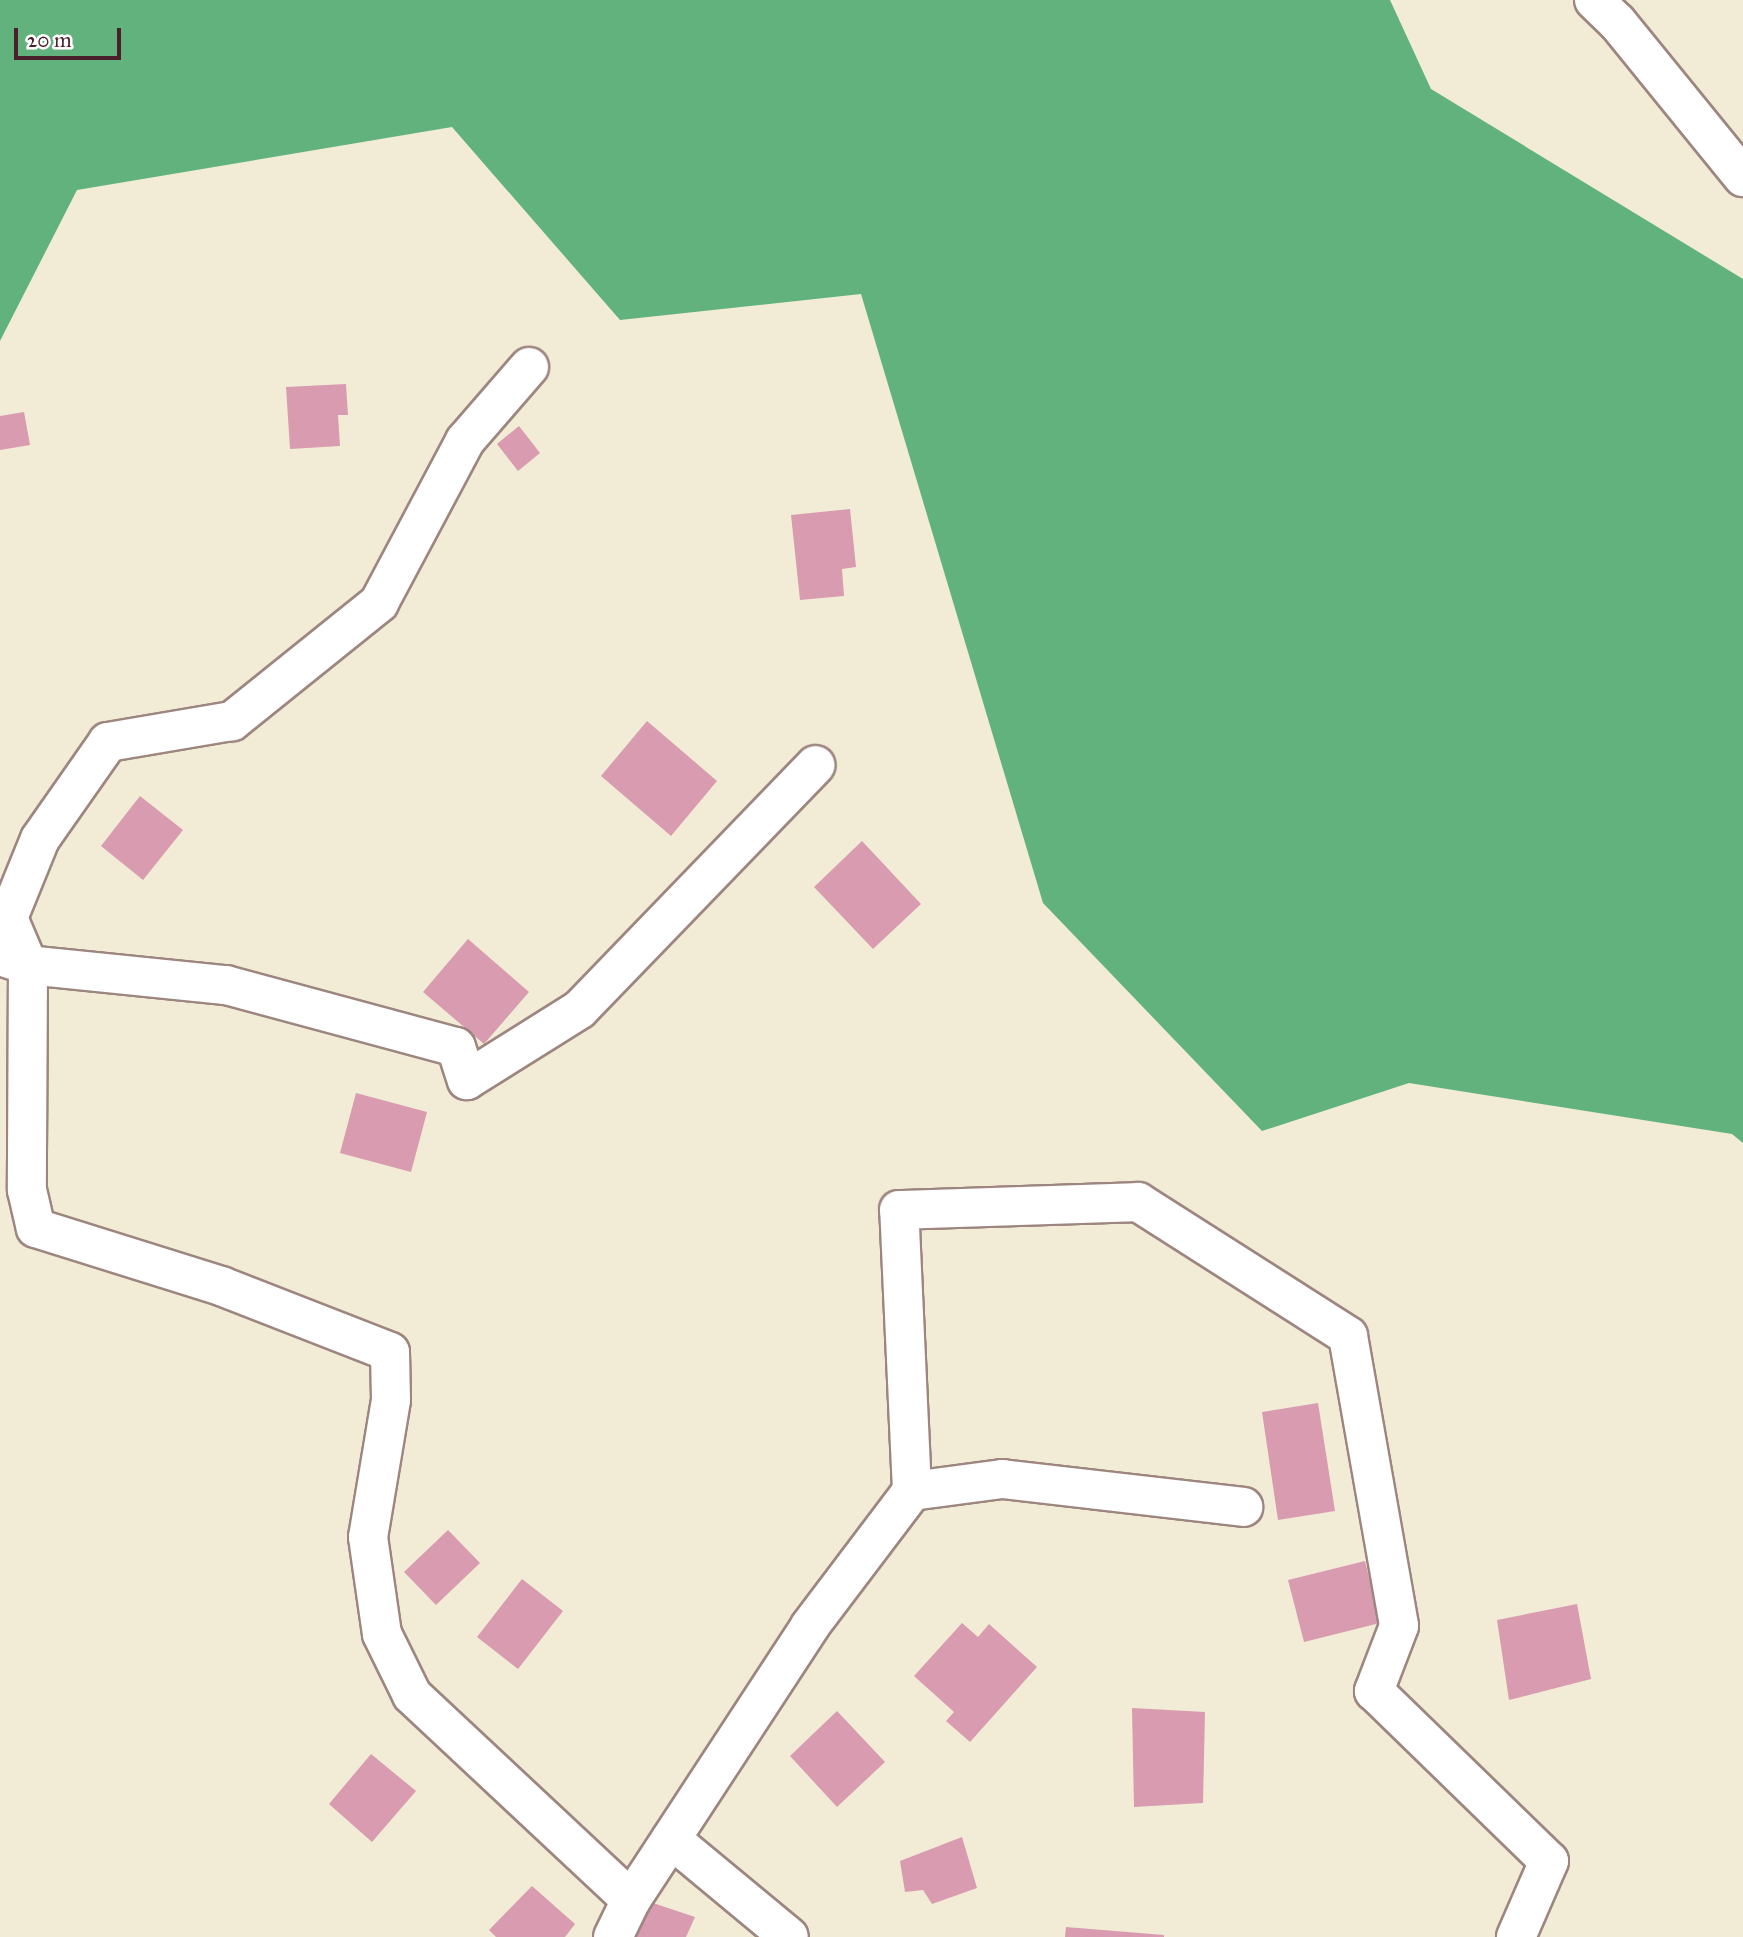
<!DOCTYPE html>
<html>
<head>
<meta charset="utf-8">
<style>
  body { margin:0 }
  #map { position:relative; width:1743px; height:1937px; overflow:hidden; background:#f2ecd6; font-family:"IM FELL Great Primer",serif }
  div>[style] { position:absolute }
  .forest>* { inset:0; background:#62b27d }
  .building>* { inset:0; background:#d89bb0 }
  .roads { filter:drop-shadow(2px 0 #9e8680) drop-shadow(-2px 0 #9e8680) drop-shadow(0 2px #9e8680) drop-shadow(0 -2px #9e8680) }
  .minor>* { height:38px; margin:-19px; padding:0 19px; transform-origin:19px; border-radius:19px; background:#fff }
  span { translate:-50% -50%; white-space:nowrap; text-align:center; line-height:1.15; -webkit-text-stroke:5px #fff; paint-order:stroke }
  .scale { position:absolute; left:14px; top:28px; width:107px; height:32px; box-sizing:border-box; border:4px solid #4a1f2b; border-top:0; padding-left:9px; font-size:21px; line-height:24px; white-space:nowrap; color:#4a1f2b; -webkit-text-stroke:5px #fff; paint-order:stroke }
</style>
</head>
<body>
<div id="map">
  <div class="forest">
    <i style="clip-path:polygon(0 0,1390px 0,1431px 89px,1743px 279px,1743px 1143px,1732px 1134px,1409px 1083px,1262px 1131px,1043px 903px,861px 294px,620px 320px,452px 127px,77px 190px,0 341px)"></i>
  </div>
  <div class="building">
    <i style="clip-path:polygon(346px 384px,348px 415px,338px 415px,340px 446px,290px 449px,286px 387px)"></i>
    <i style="clip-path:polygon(24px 412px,30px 445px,0 450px,0 416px)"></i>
    <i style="clip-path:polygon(519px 426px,540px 453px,518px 471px,497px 444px)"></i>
    <i style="clip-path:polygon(850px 509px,856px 567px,842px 569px,844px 596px,800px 600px,791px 515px)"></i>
    <i style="clip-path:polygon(647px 721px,717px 781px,671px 836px,601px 776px)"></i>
    <i style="clip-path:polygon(140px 796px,183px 830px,143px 880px,101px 846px)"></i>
    <i style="clip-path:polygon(862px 841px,921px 904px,873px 949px,814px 887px)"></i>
    <i style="clip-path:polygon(468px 939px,529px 992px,484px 1044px,423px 992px)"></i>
    <i style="clip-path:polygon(356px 1093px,427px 1112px,411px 1172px,340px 1153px)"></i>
    <i style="clip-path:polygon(1318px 1403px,1335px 1511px,1278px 1520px,1262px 1412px)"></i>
    <i style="clip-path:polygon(448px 1530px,480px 1563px,436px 1605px,404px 1572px)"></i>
    <i style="clip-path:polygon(1365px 1561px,1380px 1623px,1304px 1642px,1288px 1580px)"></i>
    <i style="clip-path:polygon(522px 1579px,563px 1611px,518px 1669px,477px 1637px)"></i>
    <i style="clip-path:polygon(1577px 1604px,1591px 1679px,1509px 1700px,1497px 1620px)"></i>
    <i style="clip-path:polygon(962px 1623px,978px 1637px,989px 1624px,1037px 1667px,970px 1742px,946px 1721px,954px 1712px,914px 1676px)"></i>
    <i style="clip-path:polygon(1132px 1708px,1205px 1712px,1203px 1803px,1134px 1807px)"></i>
    <i style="clip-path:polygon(837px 1711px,885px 1762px,837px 1807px,790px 1756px)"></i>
    <i style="clip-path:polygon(371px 1754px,416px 1791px,372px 1842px,329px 1804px)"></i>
    <i style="clip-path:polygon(962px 1837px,977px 1888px,932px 1904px,923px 1890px,905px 1892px,900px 1861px)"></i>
    <i style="clip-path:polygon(532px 1886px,575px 1924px,565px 1937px,496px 1937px,489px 1930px)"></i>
    <i style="clip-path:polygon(638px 1898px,695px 1917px,686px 1937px,619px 1937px)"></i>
    <i style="clip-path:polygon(1066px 1927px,1164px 1935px,1164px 1937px,1065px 1937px)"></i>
  </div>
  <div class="roads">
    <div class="minor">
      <i style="left:1594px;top:0;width:32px;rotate:44deg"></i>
      <i style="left:1617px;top:22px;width:200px;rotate:50.9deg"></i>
      <i style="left:529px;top:367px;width:98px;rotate:130.9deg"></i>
      <i style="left:465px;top:441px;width:183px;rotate:118deg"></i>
      <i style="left:379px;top:603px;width:189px;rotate:141.2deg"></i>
      <i style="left:232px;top:721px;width:126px;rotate:170.4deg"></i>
      <i style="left:108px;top:742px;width:118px;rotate:125deg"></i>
      <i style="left:40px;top:839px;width:85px;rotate:112.1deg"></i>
      <i style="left:8px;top:918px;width:51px;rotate:66.9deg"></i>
      <i style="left:28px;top:965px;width:225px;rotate:90.3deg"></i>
      <i style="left:27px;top:1190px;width:39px;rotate:77deg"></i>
      <i style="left:36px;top:1228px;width:194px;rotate:17.4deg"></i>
      <i style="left:221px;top:1286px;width:181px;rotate:21.3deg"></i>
      <i style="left:390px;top:1352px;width:48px;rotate:88.8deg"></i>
      <i style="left:391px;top:1400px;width:139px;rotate:99.5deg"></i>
      <i style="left:368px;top:1537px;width:98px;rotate:81.8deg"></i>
      <i style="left:382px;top:1634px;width:68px;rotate:63.8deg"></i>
      <i style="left:412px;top:1695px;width:300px;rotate:43.1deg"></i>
      <i style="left:6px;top:958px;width:23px;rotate:18deg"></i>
      <i style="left:28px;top:965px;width:199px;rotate:5.8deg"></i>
      <i style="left:226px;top:985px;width:238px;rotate:15.1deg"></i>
      <i style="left:456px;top:1047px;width:35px;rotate:72deg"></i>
      <i style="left:467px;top:1080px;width:133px;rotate:-32.1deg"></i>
      <i style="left:580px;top:1009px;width:339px;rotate:-46deg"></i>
      <i style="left:912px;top:1491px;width:91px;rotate:-7.6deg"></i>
      <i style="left:1002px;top:1479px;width:243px;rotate:6.6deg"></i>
      <i style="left:671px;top:1839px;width:153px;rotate:39.7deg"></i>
      <i style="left:613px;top:1937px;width:41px;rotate:-64.1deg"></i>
      <i style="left:631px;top:1900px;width:327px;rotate:-56.8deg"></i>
      <i style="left:810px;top:1626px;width:169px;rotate:-52.9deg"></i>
      <i style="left:912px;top:1491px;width:281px;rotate:-92.6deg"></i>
      <i style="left:899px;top:1210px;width:239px;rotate:-1.9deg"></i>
      <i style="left:1138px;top:1202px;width:249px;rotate:32.5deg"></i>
      <i style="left:1348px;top:1336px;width:294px;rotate:80deg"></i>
      <i style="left:1399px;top:1626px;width:70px;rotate:111deg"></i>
      <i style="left:1374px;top:1691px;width:244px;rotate:44.2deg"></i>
      <i style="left:1549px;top:1861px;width:83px;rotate:113.5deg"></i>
    </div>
  </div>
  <div class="scale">20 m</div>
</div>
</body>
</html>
